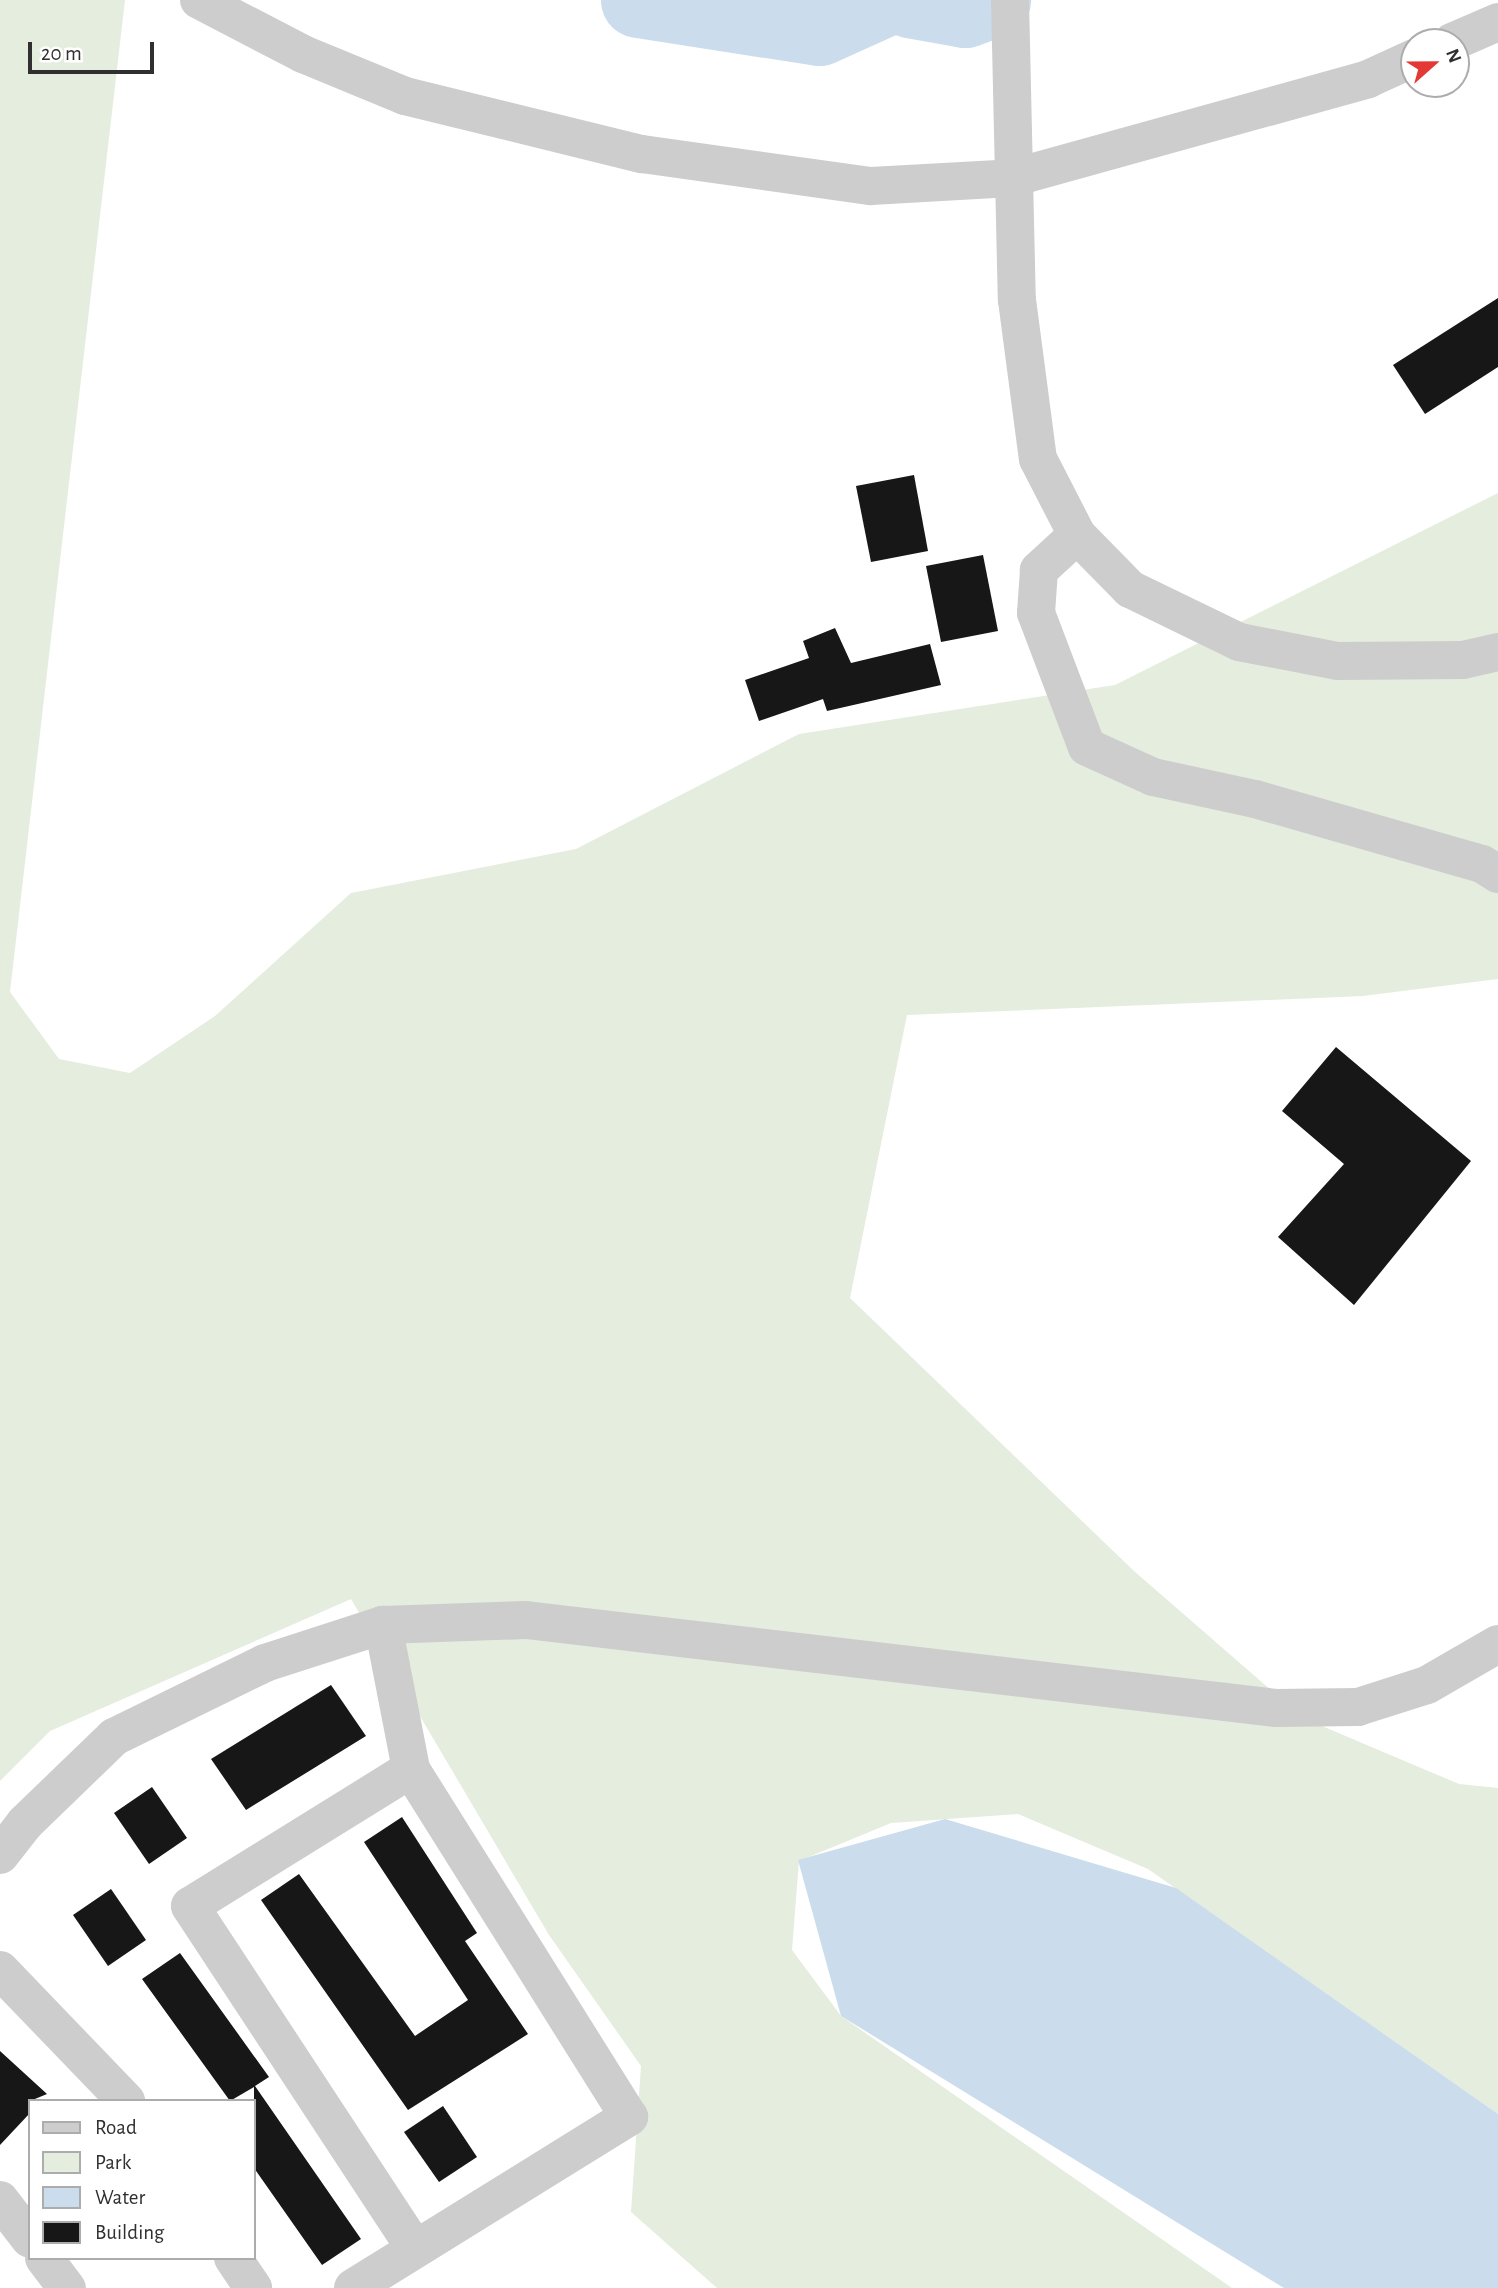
<!DOCTYPE html>
<html>
<head>
<meta charset="utf-8">
<style>
  body { margin:0 }
  #map { position:relative; width:1498px; height:2288px; overflow:hidden; background:#fff; font-family:"Alegreya Sans",sans-serif }
  div>[style] { position:absolute }
  .green>* { inset:0; background:#e5edde }
  .water>* { inset:0; background:#cbdcec }
  .river>* { height:75px; margin:-37.5px; padding:0 37.5px; transform-origin:37.5px; border-radius:37.5px; background:#cbdcec }
  .building>* { inset:0; background:#171717 }
  .minor>* { height:38px; margin:-19px; padding:0 19px; transform-origin:19px; border-radius:19px; background:#cdcdcd }
  span { translate:-50% -50%; white-space:nowrap; text-align:center; line-height:1.15; -webkit-text-stroke:7px #fff; paint-order:stroke }
  .legend { position:absolute; left:28px; top:2099px; width:228px; height:161px; box-sizing:border-box; background:#fff; border:2px solid #acacac; margin:0; padding:9px 12px; list-style:none; font-size:21px; color:#303030 }
  .legend li { display:flex; align-items:center; gap:14px; height:35px }
  .legend b { width:35px; border:2px solid #acacac }
  .north { position:absolute; left:1400px; top:28px; width:70px; height:70px; box-sizing:border-box; background:#fff; border:2px solid #acacac; border-radius:50%; rotate:69deg; font-size:19px; font-weight:700; line-height:28px; text-align:center; color:#303030 }
  .north::after { content:''; display:block; margin:auto; width:24px; height:32px; background:#e43835; clip-path:polygon(50% 0,100% 100%,50% 72%,0 100%) }
  .scale { position:absolute; left:28px; top:42px; width:126px; height:32px; box-sizing:border-box; border:4px solid #303030; border-top:0; padding-left:9px; font-size:21px; line-height:24px; white-space:nowrap; color:#303030; -webkit-text-stroke:5px #fff; paint-order:stroke }
</style>
</head>
<body>
<div id="map">
  <div class="green">
    <i style="clip-path:polygon(0 0,125px 0,10px 992px,59px 1059px,130px 1073px,215px 1016px,351px 893px,576px 849px,799px 734px,1115px 685px,1498px 493px,1498px 979px,1363px 996px,907px 1015px,850px 1298px,1134px 1571px,1303px 1718px,1459px 1784px,1498px 1788px,1498px 2114px,1148px 1869px,1018px 1814px,891px 1823px,799px 1861px,792px 1950px,841px 2016px,1232px 2288px,717px 2288px,631px 2212px,641px 2066px,549px 1935px,351px 1599px,50px 1731px,0 1781px)"></i>
  </div>
  <div class="water">
    <i style="clip-path:polygon(945px 1819px,1176px 1888px,1498px 2114px,1498px 2288px,1284px 2288px,841px 2016px,798px 1860px)"></i>
  </div>
  <div class="river">
    <i style="left:638px;top:0;width:183px;rotate:8.8deg"></i>
    <i style="left:819px;top:28px;width:68px;rotate:-24.3deg"></i>
    <i style="left:909px;top:0;width:57px;rotate:10.1deg"></i>
    <i style="left:965px;top:10px;width:30px;rotate:-20deg"></i>
  </div>
  <div class="building">
    <i style="clip-path:polygon(1498px 298px,1498px 367px,1425px 414px,1393px 365px)"></i>
    <i style="clip-path:polygon(914px 475px,928px 551px,871px 562px,856px 486px)"></i>
    <i style="clip-path:polygon(983px 555px,998px 631px,941px 642px,926px 566px)"></i>
    <i style="clip-path:polygon(835px 628px,851px 663px,930px 644px,941px 685px,827px 711px,823px 699px,759px 721px,745px 680px,809px 658px,803px 641px)"></i>
    <i style="clip-path:polygon(1336px 1047px,1471px 1161px,1354px 1305px,1278px 1237px,1344px 1164px,1282px 1111px)"></i>
    <i style="clip-path:polygon(331px 1685px,366px 1736px,246px 1810px,211px 1759px)"></i>
    <i style="clip-path:polygon(152px 1787px,187px 1838px,149px 1864px,114px 1813px)"></i>
    <i style="clip-path:polygon(402px 1817px,477px 1933px,465px 1941px,528px 2034px,408px 2110px,261px 1900px,299px 1874px,415px 2036px,468px 2000px,364px 1842px)"></i>
    <i style="clip-path:polygon(111px 1889px,146px 1940px,108px 1966px,73px 1915px)"></i>
    <i style="clip-path:polygon(180px 1953px,269px 2077px,255px 2086px,361px 2239px,322px 2265px,254px 2168px,254px 2087px,230px 2101px,142px 1979px)"></i>
    <i style="clip-path:polygon(0 2051px,47px 2094px,30px 2101px,30px 2113px,0 2145px)"></i>
    <i style="clip-path:polygon(443px 2106px,477px 2157px,439px 2182px,404px 2132px)"></i>
  </div>
  <div class="minor">
    <i style="left:199px;top:0;width:117px;rotate:27.4deg"></i>
    <i style="left:303px;top:54px;width:110px;rotate:22.4deg"></i>
    <i style="left:405px;top:96px;width:244px;rotate:13.8deg"></i>
    <i style="left:642px;top:154px;width:231px;rotate:8deg"></i>
    <i style="left:871px;top:186px;width:141px;rotate:-3.2deg"></i>
    <i style="left:1012px;top:178px;width:370px;rotate:-15.5deg"></i>
    <i style="left:1368px;top:79px;width:51px;rotate:-24.5deg"></i>
    <i style="left:1010px;top:0;width:300px;rotate:88.7deg"></i>
    <i style="left:1017px;top:300px;width:160px;rotate:82.5deg"></i>
    <i style="left:1038px;top:459px;width:85px;rotate:62.8deg"></i>
    <i style="left:1077px;top:535px;width:76px;rotate:45.5deg"></i>
    <i style="left:1130px;top:589px;width:121px;rotate:25.9deg"></i>
    <i style="left:1239px;top:642px;width:101px;rotate:10.9deg"></i>
    <i style="left:1338px;top:661px;width:125px;rotate:-0.5deg"></i>
    <i style="left:1463px;top:660px;width:36px;rotate:-13deg"></i>
    <i style="left:1452px;top:42px;width:50px;rotate:-23.5deg"></i>
    <i style="left:1077px;top:535px;width:52px;rotate:137.4deg"></i>
    <i style="left:1039px;top:570px;width:43px;rotate:94deg"></i>
    <i style="left:1036px;top:613px;width:143px;rotate:69.2deg"></i>
    <i style="left:1087px;top:747px;width:72px;rotate:24.4deg"></i>
    <i style="left:1153px;top:777px;width:104px;rotate:12.2deg"></i>
    <i style="left:1255px;top:799px;width:236px;rotate:16deg"></i>
    <i style="left:1482px;top:864px;width:19px;rotate:32deg"></i>
    <i style="left:411px;top:1769px;width:260px;rotate:148.2deg"></i>
    <i style="left:190px;top:1906px;width:409px;rotate:56.7deg"></i>
    <i style="left:0;top:1855px;width:41px;rotate:-52deg"></i>
    <i style="left:25px;top:1823px;width:124px;rotate:-44deg"></i>
    <i style="left:114px;top:1737px;width:168px;rotate:-26.1deg"></i>
    <i style="left:265px;top:1663px;width:124px;rotate:-17.9deg"></i>
    <i style="left:383px;top:1625px;width:143px;rotate:-2deg"></i>
    <i style="left:526px;top:1620px;width:755px;rotate:6.69deg"></i>
    <i style="left:1276px;top:1708px;width:82px;rotate:-0.7deg"></i>
    <i style="left:1358px;top:1707px;width:72px;rotate:-17.7deg"></i>
    <i style="left:1427px;top:1685px;width:82px;rotate:-30deg"></i>
    <i style="left:0;top:1970px;width:182px;rotate:46.1deg"></i>
    <i style="left:0;top:2200px;width:49px;rotate:52.4deg"></i>
    <i style="left:44px;top:2258px;width:38px;rotate:53deg"></i>
    <i style="left:233px;top:2258px;width:36px;rotate:56deg"></i>
    <i style="left:353px;top:2288px;width:325px;rotate:-31.8deg"></i>
    <i style="left:629px;top:2117px;width:411px;rotate:-122.1deg"></i>
    <i style="left:411px;top:1769px;width:147px;rotate:-101deg"></i>
  </div>
  <ul class="legend">
  <li><b style="height:9px;background:#cdcdcd"></b>Road</li>
  <li><b style="height:19px;background:#e5edde"></b>Park</li>
  <li><b style="height:19px;background:#cbdcec"></b>Water</li>
  <li><b style="height:19px;background:#171717"></b>Building</li>
  </ul>
  <div class="north">N</div>
  <div class="scale">20 m</div>
</div>
</body>
</html>
